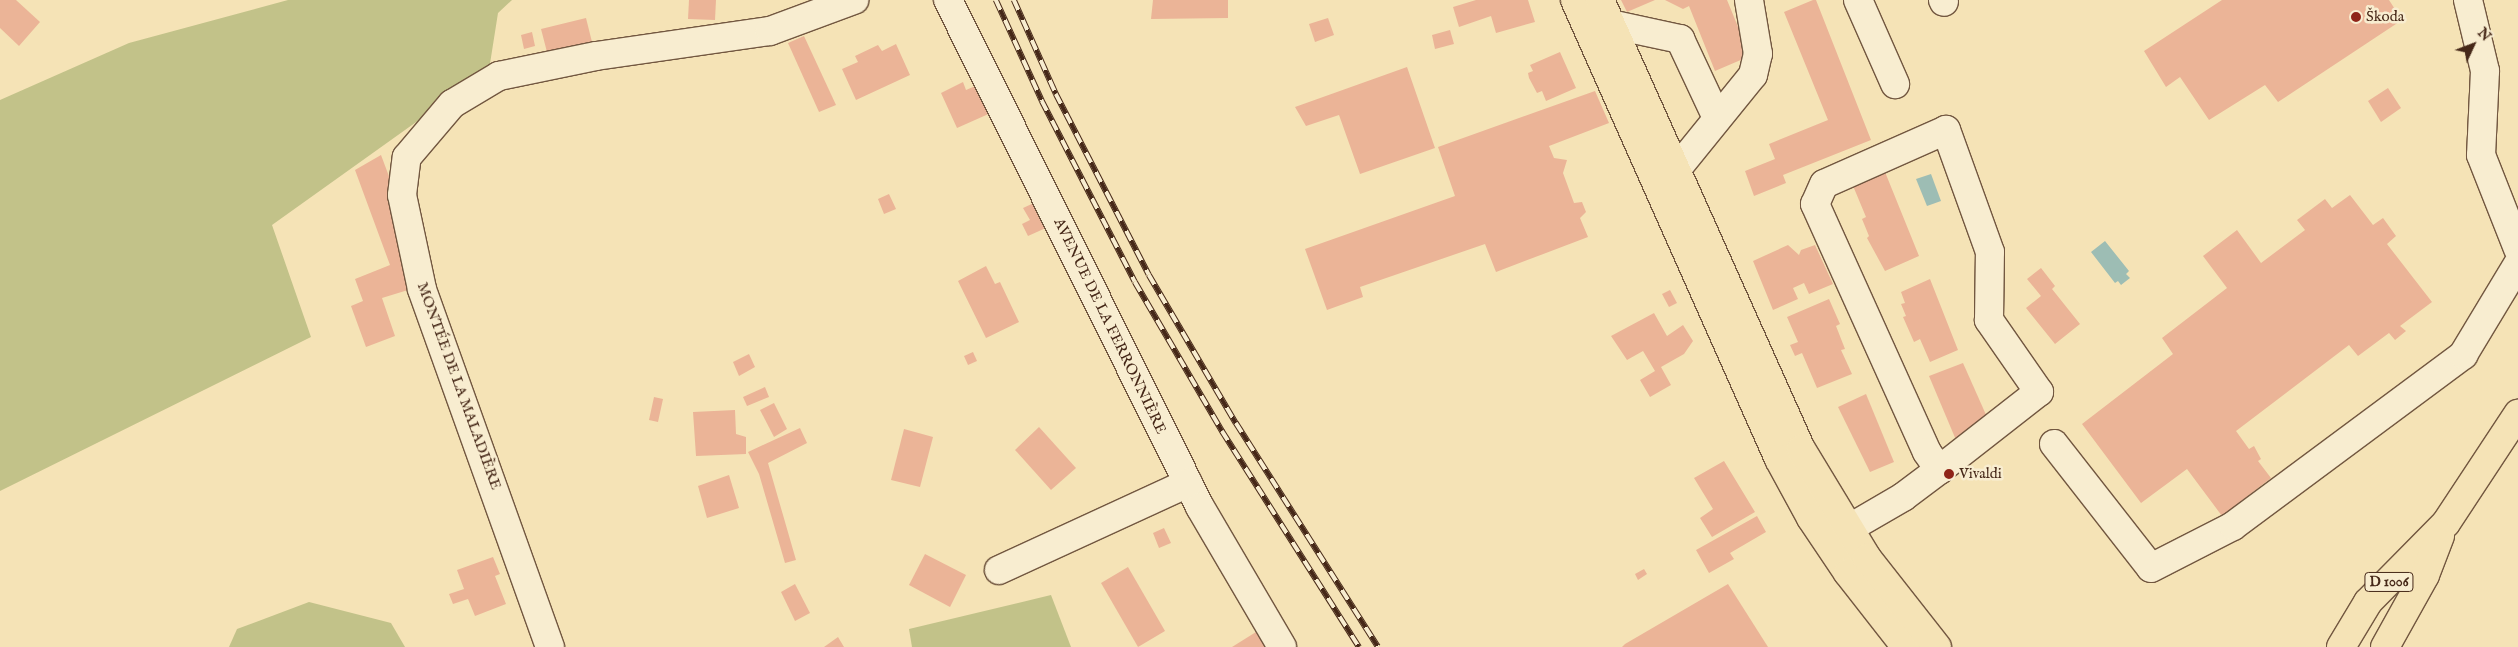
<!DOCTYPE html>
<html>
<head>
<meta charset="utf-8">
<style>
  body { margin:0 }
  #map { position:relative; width:2518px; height:647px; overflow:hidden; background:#f5e3b6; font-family:"IM FELL English",serif }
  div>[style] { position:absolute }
  .green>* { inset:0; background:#c2c289 }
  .water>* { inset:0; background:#9dbdb4 }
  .building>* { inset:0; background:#ebb497 }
  .roads { filter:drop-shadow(1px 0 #725740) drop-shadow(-1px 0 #725740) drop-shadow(0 1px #725740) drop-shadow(0 -1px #725740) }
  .minor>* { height:28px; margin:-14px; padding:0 14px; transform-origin:14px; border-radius:14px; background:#f8edd0 }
  .major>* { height:28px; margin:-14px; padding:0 14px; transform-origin:14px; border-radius:14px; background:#f5e3b6 }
  .rail>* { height:5.5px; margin-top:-2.75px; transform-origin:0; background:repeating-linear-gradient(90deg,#f8edd0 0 11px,#462818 0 22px); box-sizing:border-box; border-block:1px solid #462818 }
  .dots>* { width:14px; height:14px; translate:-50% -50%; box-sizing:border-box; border:2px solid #f8edd0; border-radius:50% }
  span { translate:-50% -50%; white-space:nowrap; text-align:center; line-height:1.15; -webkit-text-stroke:5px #f8edd0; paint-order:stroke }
  .shield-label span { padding:1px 4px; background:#f8edd0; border:1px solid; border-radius:4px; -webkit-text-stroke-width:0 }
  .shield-label { font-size:14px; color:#462818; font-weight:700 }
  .poi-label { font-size:15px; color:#462818 }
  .left { translate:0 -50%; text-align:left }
  .street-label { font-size:15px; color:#462818 }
  .north { position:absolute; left:2448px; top:20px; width:50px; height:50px; -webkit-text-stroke:4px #f8edd0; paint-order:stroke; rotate:47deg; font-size:14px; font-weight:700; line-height:20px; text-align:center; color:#462818 }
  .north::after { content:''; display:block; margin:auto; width:18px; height:22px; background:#462818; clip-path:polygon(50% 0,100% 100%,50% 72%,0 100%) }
</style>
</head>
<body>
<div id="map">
  <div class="green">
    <i style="clip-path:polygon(288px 0,512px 0,498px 13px,489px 70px,272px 225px,311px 337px,0 491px,0 100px,129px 43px)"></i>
    <i style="clip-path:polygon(1051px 595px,1071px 647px,912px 647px,909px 629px)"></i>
    <i style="clip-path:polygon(309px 602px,391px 623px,405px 647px,229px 647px,237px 629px)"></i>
  </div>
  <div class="water">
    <i style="clip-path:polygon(1931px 174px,1941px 201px,1927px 206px,1916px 179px)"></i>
    <i style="clip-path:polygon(2105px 241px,2129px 271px,2126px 274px,2130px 278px,2121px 285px,2118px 281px,2115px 283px,2091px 252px)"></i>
  </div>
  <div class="building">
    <i style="clip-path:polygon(0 0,16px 0,40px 22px,19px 46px,0 28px)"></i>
    <i style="clip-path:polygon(689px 0,716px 0,715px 20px,688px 19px)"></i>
    <i style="clip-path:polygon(1153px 0,1228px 0,1228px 18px,1151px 19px)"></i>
    <i style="clip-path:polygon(1476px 0,1528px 0,1535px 22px,1496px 33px,1491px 16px,1459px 27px,1453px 7px)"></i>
    <i style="clip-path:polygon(1621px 0,1655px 0,1627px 12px)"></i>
    <i style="clip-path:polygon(1665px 0,1727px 0,1750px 56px,1715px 71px,1689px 6px,1683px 9px)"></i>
    <i style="clip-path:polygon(1813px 0,1816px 0,1871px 140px,1783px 175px,1786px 183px,1754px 196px,1745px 171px,1775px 159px,1769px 144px,1828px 120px,1784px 12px)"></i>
    <i style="clip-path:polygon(2222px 0,2389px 0,2402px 20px,2278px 102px,2265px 85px,2209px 120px,2180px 77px,2166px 87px,2144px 51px)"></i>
    <i style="clip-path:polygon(586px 18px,594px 50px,571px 55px,569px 46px,547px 52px,541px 29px)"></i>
    <i style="clip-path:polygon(1328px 18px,1334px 35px,1315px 42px,1309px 24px)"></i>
    <i style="clip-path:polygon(1450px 30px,1454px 44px,1435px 49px,1432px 35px)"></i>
    <i style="clip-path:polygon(532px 32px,535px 46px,524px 49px,521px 35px)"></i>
    <i style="clip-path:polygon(804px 36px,836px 105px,819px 112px,788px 43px)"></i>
    <i style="clip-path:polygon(896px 44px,910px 75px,856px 100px,842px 69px,858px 62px,855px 56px,878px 45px,882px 51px)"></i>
    <i style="clip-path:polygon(1560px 52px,1576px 88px,1546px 101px,1542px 91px,1537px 93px,1529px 78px,1528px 73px,1533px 71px,1530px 65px)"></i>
    <i style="clip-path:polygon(1407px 67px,1435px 148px,1360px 174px,1339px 115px,1306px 126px,1295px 107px)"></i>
    <i style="clip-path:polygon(963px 82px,966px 90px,980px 84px,993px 112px,957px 128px,941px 93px)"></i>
    <i style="clip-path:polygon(2388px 88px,2401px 108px,2381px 122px,2368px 101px)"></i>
    <i style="clip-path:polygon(1595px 91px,1609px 123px,1549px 146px,1554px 158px,1567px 160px,1563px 173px,1574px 203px,1582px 202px,1586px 212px,1580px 218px,1588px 237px,1496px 272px,1485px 244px,1360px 287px,1363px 297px,1327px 310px,1305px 249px,1455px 196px,1438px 147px)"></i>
    <i style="clip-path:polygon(381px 155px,390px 179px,408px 290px,382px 298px,395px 336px,366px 347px,351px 306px,363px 301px,355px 279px,390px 265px,355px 170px)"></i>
    <i style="clip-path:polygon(1883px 167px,1919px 256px,1885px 271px,1867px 238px,1869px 236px,1862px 219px,1866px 217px,1851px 181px)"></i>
    <i style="clip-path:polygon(889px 194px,896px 209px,884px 214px,878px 199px)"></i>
    <i style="clip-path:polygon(2350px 195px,2373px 225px,2383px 218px,2396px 236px,2387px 244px,2432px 302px,2400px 326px,2406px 331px,2395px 340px,2389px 333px,2358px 356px,2349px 345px,2236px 431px,2249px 449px,2254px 446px,2261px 459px,2258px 461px,2271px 478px,2222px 516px,2187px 469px,2141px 503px,2082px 424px,2173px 354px,2162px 338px,2227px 288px,2203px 256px,2237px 230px,2261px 263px,2305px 230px,2297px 220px,2325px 199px,2332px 208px)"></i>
    <i style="clip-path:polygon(1036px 202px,1048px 227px,1028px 236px,1022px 224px,1030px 220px,1023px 208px)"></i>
    <i style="clip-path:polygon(1788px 245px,1799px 255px,1801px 250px,1815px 245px,1833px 284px,1809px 294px,1804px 283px,1793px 288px,1798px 299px,1773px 310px,1753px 261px)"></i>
    <i style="clip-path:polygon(986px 266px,995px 284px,1000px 282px,1019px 322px,986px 338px,958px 281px)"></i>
    <i style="clip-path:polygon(2041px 268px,2055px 286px,2052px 289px,2080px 324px,2055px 344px,2026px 308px,2041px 296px,2027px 279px)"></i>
    <i style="clip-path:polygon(1930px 279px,1958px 350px,1930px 362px,1920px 339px,1914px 342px,1903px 317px,1906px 316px,1901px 304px,1905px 303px,1901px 292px)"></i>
    <i style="clip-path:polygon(1670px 290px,1677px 303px,1669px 307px,1662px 294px)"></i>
    <i style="clip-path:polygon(1829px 299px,1840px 324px,1836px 326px,1845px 349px,1841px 350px,1852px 374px,1817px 388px,1802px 353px,1795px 356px,1790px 345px,1798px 342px,1787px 317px)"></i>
    <i style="clip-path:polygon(1654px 313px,1667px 336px,1683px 325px,1693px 341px,1684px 354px,1661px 367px,1671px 385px,1650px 397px,1640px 380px,1655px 371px,1643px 351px,1627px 360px,1611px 336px)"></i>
    <i style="clip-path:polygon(973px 352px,977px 361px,968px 365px,964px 356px)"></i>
    <i style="clip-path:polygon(749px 354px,755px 367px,739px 376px,733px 362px)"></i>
    <i style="clip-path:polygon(1963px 363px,1987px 417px,1956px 440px,1929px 376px)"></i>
    <i style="clip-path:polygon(765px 387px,769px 397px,747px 406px,743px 397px)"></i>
    <i style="clip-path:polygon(1866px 394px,1894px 462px,1870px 472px,1838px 407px)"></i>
    <i style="clip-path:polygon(654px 397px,663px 399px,658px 422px,649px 420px)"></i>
    <i style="clip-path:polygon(774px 403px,787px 429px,774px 437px,760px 410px)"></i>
    <i style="clip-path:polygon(735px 410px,736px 434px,746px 437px,746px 454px,696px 456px,693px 412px)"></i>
    <i style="clip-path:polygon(1039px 427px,1076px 468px,1051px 490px,1015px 450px)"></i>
    <i style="clip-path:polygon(800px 428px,807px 443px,768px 463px,796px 560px,785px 563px,759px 474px,748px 452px)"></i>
    <i style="clip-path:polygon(904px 429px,933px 437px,920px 487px,891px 480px)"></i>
    <i style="clip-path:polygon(1724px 461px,1755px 512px,1712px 537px,1700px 518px,1713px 509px,1694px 478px)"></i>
    <i style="clip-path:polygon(729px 475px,739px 508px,707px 518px,698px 486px)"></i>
    <i style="clip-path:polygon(1757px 516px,1766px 532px,1730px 553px,1734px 559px,1709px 573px,1696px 550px)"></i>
    <i style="clip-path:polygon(1164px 528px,1171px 543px,1159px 548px,1153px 533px)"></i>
    <i style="clip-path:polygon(925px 554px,966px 575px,950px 607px,909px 585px)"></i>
    <i style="clip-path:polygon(493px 557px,500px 574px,495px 576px,506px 604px,475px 616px,468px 599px,453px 604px,449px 594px,464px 589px,457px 570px)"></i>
    <i style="clip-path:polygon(1128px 567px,1165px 631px,1138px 647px,1101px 583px)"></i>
    <i style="clip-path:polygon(1644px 569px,1647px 574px,1638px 580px,1635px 574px)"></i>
    <i style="clip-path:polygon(795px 584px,810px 613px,795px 621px,781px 592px)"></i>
    <i style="clip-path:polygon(1728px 584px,1768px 647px,1622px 647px,1625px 644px)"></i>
    <i style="clip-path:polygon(1256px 632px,1266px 647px,1232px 647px)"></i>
    <i style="clip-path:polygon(838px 637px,844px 647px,824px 647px)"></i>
  </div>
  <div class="roads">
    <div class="minor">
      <i style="left:948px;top:0;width:566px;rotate:63.57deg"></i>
      <i style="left:1200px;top:507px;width:162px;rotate:59.6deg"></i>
      <i style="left:1858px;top:0;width:92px;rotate:66.2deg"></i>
      <i style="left:1943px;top:0;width:2px;rotate:63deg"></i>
      <i style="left:2468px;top:0;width:73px;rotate:76.5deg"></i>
      <i style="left:2485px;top:71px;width:84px;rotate:92.7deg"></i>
      <i style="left:2481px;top:155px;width:101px;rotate:68.5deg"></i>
      <i style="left:1610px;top:24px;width:72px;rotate:12.1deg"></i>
      <i style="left:1680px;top:39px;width:87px;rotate:64.9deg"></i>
      <i style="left:1658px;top:180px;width:21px;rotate:-29deg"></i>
      <i style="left:1676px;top:170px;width:122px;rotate:-51deg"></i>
      <i style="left:1753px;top:75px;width:22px;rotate:-77deg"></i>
      <i style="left:1758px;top:54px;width:55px;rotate:-99.5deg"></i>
      <i style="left:2054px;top:444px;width:157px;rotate:52deg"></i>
      <i style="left:2151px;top:568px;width:92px;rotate:-27.1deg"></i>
      <i style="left:2233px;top:526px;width:287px;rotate:-36.6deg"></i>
      <i style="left:2463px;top:355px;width:106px;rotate:-58.9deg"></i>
      <i style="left:1848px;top:529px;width:64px;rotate:-30.2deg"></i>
      <i style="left:1903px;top:497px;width:45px;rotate:-36.9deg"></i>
      <i style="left:1939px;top:470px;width:127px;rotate:-38deg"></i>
      <i style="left:2039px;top:392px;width:88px;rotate:-124.8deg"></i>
      <i style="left:1989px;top:320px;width:68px;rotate:-89.2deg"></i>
      <i style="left:1990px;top:252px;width:130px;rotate:-109.8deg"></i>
      <i style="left:1946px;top:130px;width:133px;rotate:156.1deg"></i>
      <i style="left:1824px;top:184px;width:22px;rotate:114deg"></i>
      <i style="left:1815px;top:204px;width:272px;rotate:65.7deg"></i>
      <i style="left:1927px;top:452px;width:22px;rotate:56deg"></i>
      <i style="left:999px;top:570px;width:208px;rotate:-24.7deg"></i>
      <i style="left:550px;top:647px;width:380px;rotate:-109.7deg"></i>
      <i style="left:422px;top:289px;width:96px;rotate:-102deg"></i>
      <i style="left:402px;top:195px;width:38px;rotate:-83deg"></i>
      <i style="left:407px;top:157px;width:70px;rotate:-49.7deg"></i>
      <i style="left:452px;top:104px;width:55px;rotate:-30.8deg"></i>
      <i style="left:499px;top:76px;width:99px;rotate:-11.7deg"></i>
      <i style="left:596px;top:56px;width:176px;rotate:-8.2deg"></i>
      <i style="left:770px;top:31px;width:90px;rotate:-20.3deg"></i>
    </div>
    <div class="major">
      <i style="left:1575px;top:0;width:502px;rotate:66.04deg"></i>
      <i style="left:1779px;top:459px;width:67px;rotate:61.5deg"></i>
      <i style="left:1811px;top:518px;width:66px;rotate:56.1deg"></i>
      <i style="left:1848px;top:573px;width:94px;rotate:51.9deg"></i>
      <i style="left:1600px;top:0;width:492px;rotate:65.9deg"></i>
      <i style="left:1801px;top:449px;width:127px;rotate:58.8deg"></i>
      <i style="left:1867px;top:558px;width:113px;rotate:51.8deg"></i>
      <i style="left:2341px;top:647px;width:52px;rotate:-59deg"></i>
      <i style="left:2368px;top:602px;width:111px;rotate:-45.4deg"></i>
      <i style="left:2446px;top:523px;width:131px;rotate:-56.6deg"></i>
      <i style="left:2385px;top:647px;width:82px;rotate:-60.9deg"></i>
      <i style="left:2425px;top:575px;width:42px;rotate:-69deg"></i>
    </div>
  </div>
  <div class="rail">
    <i style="left:996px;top:0;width:111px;rotate:65.5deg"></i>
    <i style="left:1042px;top:101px;width:203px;rotate:62.8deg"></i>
    <i style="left:1135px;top:282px;width:173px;rotate:59.7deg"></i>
    <i style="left:1222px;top:431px;width:256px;rotate:57.6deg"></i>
    <i style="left:1014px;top:0;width:103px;rotate:65.9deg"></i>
    <i style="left:1056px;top:94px;width:203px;rotate:62.8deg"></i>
    <i style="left:1149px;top:275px;width:172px;rotate:59.6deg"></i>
    <i style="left:1236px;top:423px;width:265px;rotate:57.6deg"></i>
  </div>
  <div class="dots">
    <i style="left:2356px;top:17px;background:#8f2418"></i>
    <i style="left:1949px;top:474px;background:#8f2418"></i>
  </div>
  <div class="shield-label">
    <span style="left:2389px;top:582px">D 1006</span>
  </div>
  <div class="poi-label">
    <span class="left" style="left:2366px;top:17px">Škoda</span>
    <span class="left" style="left:1959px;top:474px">Vivaldi</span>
  </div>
  <div class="street-label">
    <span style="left:1110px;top:326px;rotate:64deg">AVENUE DE LA FERRONNIÈRE</span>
    <span style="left:459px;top:386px;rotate:70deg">MONTÉE DE LA MALADIÈRE</span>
  </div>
  <div class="north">N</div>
</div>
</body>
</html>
